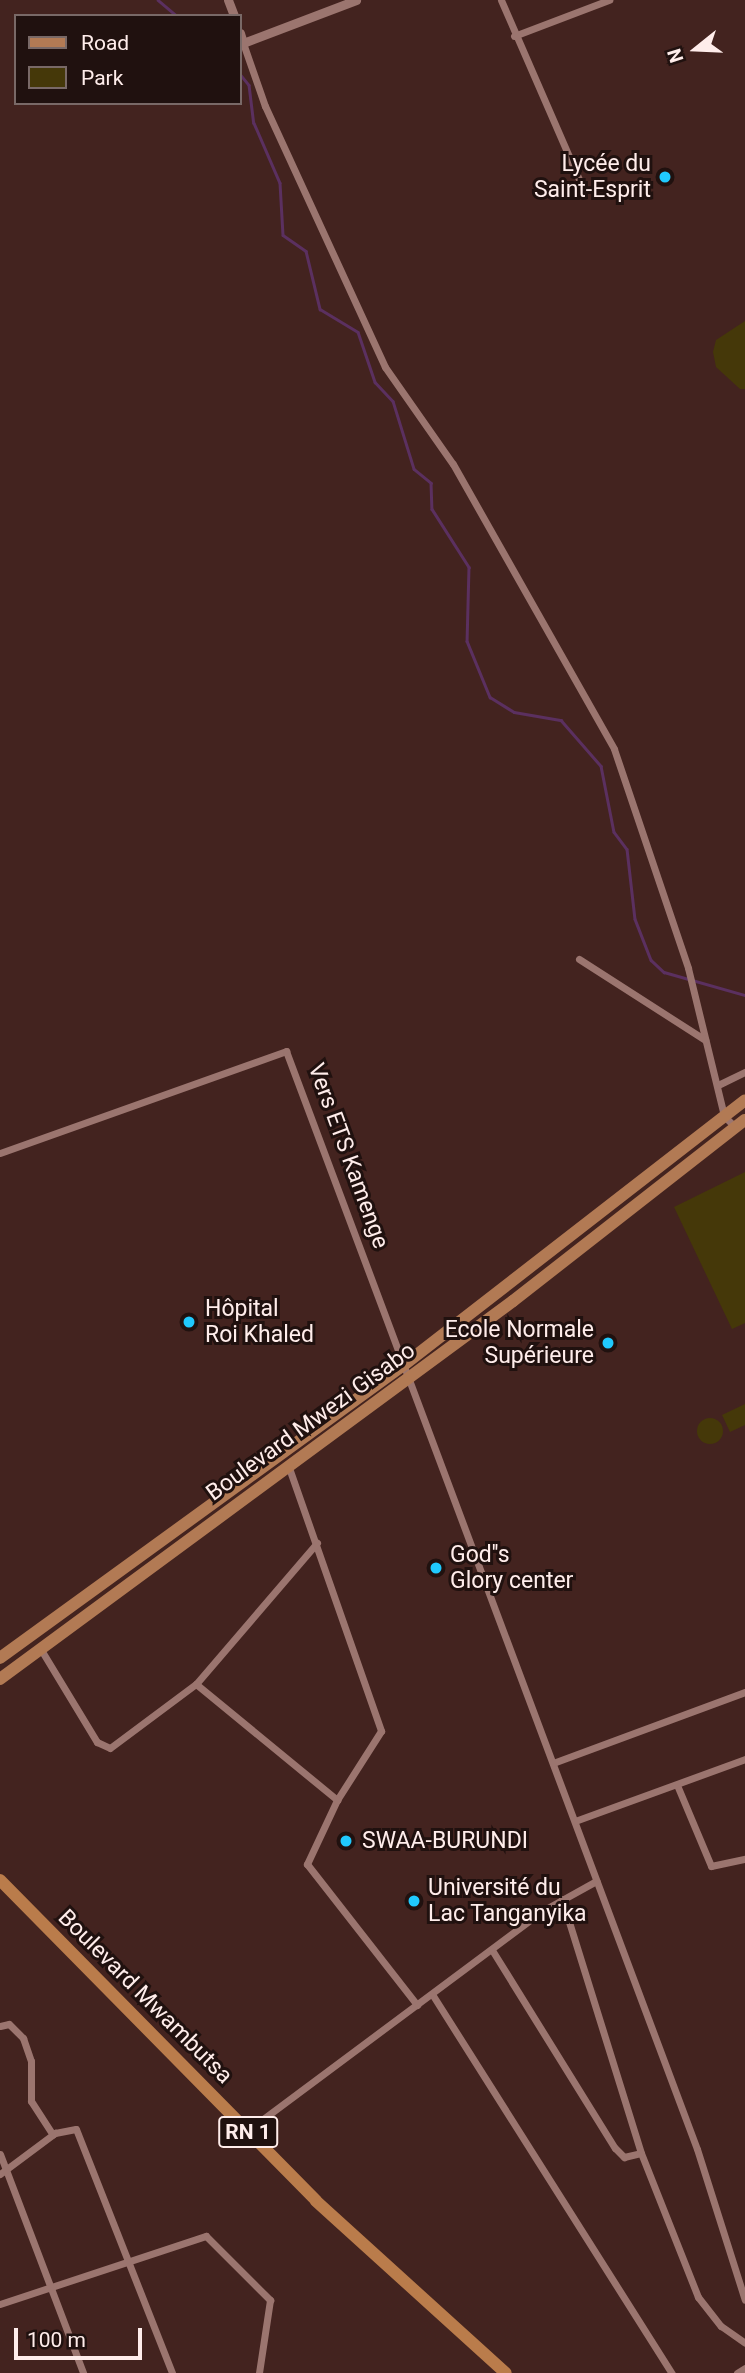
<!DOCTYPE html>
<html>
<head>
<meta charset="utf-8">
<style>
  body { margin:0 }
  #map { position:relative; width:745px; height:2373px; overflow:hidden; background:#43231f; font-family:Roboto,sans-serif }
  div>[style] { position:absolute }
  .green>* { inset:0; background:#453809 }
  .round { border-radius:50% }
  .stream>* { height:2.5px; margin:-1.25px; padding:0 1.25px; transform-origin:1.25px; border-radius:1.25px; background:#5b3060 }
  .minor>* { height:7px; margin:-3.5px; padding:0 3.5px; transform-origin:3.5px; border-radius:3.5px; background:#9b756f }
  .tertiary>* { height:9px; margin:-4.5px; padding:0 4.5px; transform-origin:4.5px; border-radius:4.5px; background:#9b756f }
  .primary>* { height:12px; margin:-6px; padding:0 6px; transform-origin:6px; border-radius:6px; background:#b27a54 }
  .trunk>* { height:12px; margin:-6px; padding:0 6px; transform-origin:6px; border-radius:6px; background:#ba7c4b }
  .dots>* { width:19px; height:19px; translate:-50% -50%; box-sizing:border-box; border:4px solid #20110f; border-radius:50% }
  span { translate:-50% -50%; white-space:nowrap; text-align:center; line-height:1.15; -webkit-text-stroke:6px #20110f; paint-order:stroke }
  .shield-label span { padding:2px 5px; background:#20110f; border:2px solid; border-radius:5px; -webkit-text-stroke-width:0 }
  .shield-label { font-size:21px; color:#ffedeb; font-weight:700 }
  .poi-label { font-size:23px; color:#ffedeb }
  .right { translate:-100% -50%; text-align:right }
  .left { translate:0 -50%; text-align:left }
  .street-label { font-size:23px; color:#ffedeb }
  .legend { position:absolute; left:14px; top:14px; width:228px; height:91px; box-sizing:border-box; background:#20110f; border:2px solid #796967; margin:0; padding:9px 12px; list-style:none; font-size:21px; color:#ffedeb }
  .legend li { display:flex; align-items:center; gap:14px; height:35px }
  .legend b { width:35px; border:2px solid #796967 }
  .north { position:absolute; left:661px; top:14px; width:70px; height:70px; -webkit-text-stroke:5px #20110f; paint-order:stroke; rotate:252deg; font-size:19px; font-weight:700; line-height:28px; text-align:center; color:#ffedeb }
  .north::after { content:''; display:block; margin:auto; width:24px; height:32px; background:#ffedeb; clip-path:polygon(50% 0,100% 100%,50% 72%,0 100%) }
  .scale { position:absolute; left:14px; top:2328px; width:128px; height:32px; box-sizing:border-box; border:4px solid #ffedeb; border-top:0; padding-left:9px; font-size:21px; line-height:24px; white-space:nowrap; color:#ffedeb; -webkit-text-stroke:5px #20110f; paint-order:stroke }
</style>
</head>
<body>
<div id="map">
  <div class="green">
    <i style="clip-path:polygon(745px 321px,745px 389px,740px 389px,716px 367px,713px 352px,716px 340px)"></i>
    <i style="clip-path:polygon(745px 1172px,745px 1323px,732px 1329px,674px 1207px)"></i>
    <i style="clip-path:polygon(745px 1404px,745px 1425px,730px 1432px,722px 1415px)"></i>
    <i class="round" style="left:697px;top:1418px;width:26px;height:26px"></i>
  </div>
  <div class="stream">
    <i style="left:158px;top:0;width:25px;rotate:40deg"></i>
    <i style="left:240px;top:74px;width:14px;rotate:51deg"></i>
    <i style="left:249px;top:85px;width:38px;rotate:83deg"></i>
    <i style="left:254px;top:123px;width:65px;rotate:66.6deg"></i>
    <i style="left:280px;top:183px;width:52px;rotate:86.7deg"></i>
    <i style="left:283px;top:235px;width:28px;rotate:35deg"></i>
    <i style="left:306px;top:251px;width:60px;rotate:76.4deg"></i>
    <i style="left:320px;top:309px;width:44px;rotate:31.2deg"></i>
    <i style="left:358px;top:332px;width:53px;rotate:71.2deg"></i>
    <i style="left:375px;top:382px;width:26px;rotate:47deg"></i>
    <i style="left:393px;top:401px;width:71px;rotate:72.8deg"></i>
    <i style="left:414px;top:469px;width:22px;rotate:39deg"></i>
    <i style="left:431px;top:483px;width:26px;rotate:88deg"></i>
    <i style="left:432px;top:509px;width:69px;rotate:57.5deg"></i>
    <i style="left:469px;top:567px;width:74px;rotate:91.5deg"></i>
    <i style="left:467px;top:641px;width:61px;rotate:67.7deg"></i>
    <i style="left:490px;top:697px;width:28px;rotate:32deg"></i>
    <i style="left:514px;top:712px;width:48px;rotate:9.7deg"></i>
    <i style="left:561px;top:720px;width:61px;rotate:49deg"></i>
    <i style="left:601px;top:766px;width:67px;rotate:78.9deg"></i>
    <i style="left:614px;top:832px;width:21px;rotate:53deg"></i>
    <i style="left:627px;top:849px;width:70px;rotate:83.5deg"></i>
    <i style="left:635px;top:919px;width:44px;rotate:68.7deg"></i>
    <i style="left:651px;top:960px;width:18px;rotate:43deg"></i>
    <i style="left:664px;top:972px;width:84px;rotate:15.9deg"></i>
  </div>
  <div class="minor">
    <i style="left:501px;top:0;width:206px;rotate:66.5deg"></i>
    <i style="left:514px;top:36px;width:102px;rotate:-20.8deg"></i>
    <i style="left:243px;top:43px;width:67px;rotate:70.8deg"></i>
    <i style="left:265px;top:106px;width:287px;rotate:65.3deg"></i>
    <i style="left:385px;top:367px;width:118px;rotate:55deg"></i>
    <i style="left:453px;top:464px;width:327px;rotate:60.5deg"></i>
    <i style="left:614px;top:749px;width:231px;rotate:71.3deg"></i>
    <i style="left:688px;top:968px;width:152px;rotate:76.3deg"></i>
    <i style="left:724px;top:1116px;width:16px;rotate:45deg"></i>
    <i style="left:579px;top:959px;width:150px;rotate:32.7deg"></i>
    <i style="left:718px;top:1085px;width:30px;rotate:-26deg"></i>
    <i style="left:0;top:1153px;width:304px;rotate:-19.6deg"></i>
    <i style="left:286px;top:1051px;width:1172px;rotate:69.48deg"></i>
    <i style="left:697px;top:2149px;width:158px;rotate:72.4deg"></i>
    <i style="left:288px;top:1465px;width:282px;rotate:70.7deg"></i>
    <i style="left:381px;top:1731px;width:82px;rotate:122.5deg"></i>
    <i style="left:337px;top:1800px;width:71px;rotate:115.1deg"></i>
    <i style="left:307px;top:1864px;width:179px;rotate:52deg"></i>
    <i style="left:40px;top:1648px;width:110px;rotate:58.8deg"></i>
    <i style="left:97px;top:1742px;width:14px;rotate:25deg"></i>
    <i style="left:110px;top:1748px;width:107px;rotate:-36.7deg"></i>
    <i style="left:196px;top:1684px;width:186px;rotate:-49.4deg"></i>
    <i style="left:196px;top:1684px;width:183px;rotate:39.4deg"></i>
    <i style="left:553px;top:1763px;width:205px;rotate:-20.3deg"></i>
    <i style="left:677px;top:1785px;width:88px;rotate:67.2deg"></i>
    <i style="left:711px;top:1866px;width:35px;rotate:-12deg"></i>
    <i style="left:575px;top:1821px;width:181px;rotate:-20deg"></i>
    <i style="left:492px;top:1950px;width:233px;rotate:58.2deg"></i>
    <i style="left:615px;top:2148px;width:13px;rotate:45deg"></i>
    <i style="left:624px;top:2157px;width:17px;rotate:-13deg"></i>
    <i style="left:641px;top:2153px;width:266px;rotate:-107.3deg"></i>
    <i style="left:432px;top:1994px;width:449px;rotate:57.7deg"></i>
    <i style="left:0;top:2026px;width:9px;rotate:-13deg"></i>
    <i style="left:9px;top:2024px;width:20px;rotate:45deg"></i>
    <i style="left:23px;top:2038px;width:24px;rotate:71deg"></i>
    <i style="left:31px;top:2061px;width:40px;rotate:90deg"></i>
    <i style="left:31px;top:2101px;width:40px;rotate:57.1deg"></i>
    <i style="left:247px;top:2131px;width:370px;rotate:-36.7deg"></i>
    <i style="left:544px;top:1910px;width:60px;rotate:-29.1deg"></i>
    <i style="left:641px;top:2153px;width:155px;rotate:68.4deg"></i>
    <i style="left:698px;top:2297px;width:37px;rotate:52deg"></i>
    <i style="left:721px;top:2326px;width:29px;rotate:35deg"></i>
    <i style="left:0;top:2154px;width:234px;rotate:69.2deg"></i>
    <i style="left:0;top:2174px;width:69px;rotate:-36.7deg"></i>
    <i style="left:55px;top:2133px;width:21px;rotate:-11deg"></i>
    <i style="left:76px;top:2129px;width:262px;rotate:68.5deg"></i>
    <i style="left:0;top:2304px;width:217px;rotate:-18.3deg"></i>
    <i style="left:206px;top:2236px;width:91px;rotate:45deg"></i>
    <i style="left:270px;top:2300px;width:74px;rotate:98.6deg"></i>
    <i style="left:737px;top:2373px;width:9px;rotate:-32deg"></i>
  </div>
  <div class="tertiary">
    <i style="left:228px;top:0;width:17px;rotate:69deg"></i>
    <i style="left:240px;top:33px;width:10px;rotate:73deg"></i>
    <i style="left:243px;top:43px;width:121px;rotate:-20.8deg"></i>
  </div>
  <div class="primary">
    <i style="left:0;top:1658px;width:500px;rotate:-35.98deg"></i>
    <i style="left:405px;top:1364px;width:430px;rotate:-37.8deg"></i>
    <i style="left:0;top:1679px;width:637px;rotate:-36.38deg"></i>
    <i style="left:513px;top:1301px;width:294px;rotate:-38deg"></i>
  </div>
  <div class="trunk">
    <i style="left:0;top:1880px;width:450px;rotate:45.4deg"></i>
    <i style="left:316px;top:2201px;width:256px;rotate:42.2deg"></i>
  </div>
  <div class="dots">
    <i style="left:665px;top:177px;background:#20c9fd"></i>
    <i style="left:189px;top:1322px;background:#20c9fd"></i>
    <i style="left:608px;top:1343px;background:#20c9fd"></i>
    <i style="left:436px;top:1568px;background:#20c9fd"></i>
    <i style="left:346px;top:1841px;background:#20c9fd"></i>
    <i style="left:414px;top:1901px;background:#20c9fd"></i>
  </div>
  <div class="shield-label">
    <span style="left:248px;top:2132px">RN 1</span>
  </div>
  <div class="poi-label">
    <span class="right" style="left:651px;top:177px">Lycée du<br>Saint-Esprit</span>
    <span class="left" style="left:205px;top:1322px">Hôpital<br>Roi Khaled</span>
    <span class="right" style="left:594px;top:1343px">Ecole Normale<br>Supérieure</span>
    <span class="left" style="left:450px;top:1568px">God''s<br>Glory center</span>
    <span class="left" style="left:362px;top:1841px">SWAA-BURUNDI</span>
    <span class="left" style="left:428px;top:1901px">Université du<br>Lac Tanganyika</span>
  </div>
  <div class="street-label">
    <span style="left:348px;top:1156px;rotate:70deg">Vers ETS Kamenge</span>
    <span style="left:311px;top:1422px;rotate:-36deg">Boulevard Mwezi Gisabo</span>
    <span style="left:145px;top:1997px;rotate:45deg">Boulevard Mwambutsa</span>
  </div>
  <ul class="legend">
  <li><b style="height:9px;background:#b27a54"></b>Road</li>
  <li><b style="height:19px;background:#453809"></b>Park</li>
  </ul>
  <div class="north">N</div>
  <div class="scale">100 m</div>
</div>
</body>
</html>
